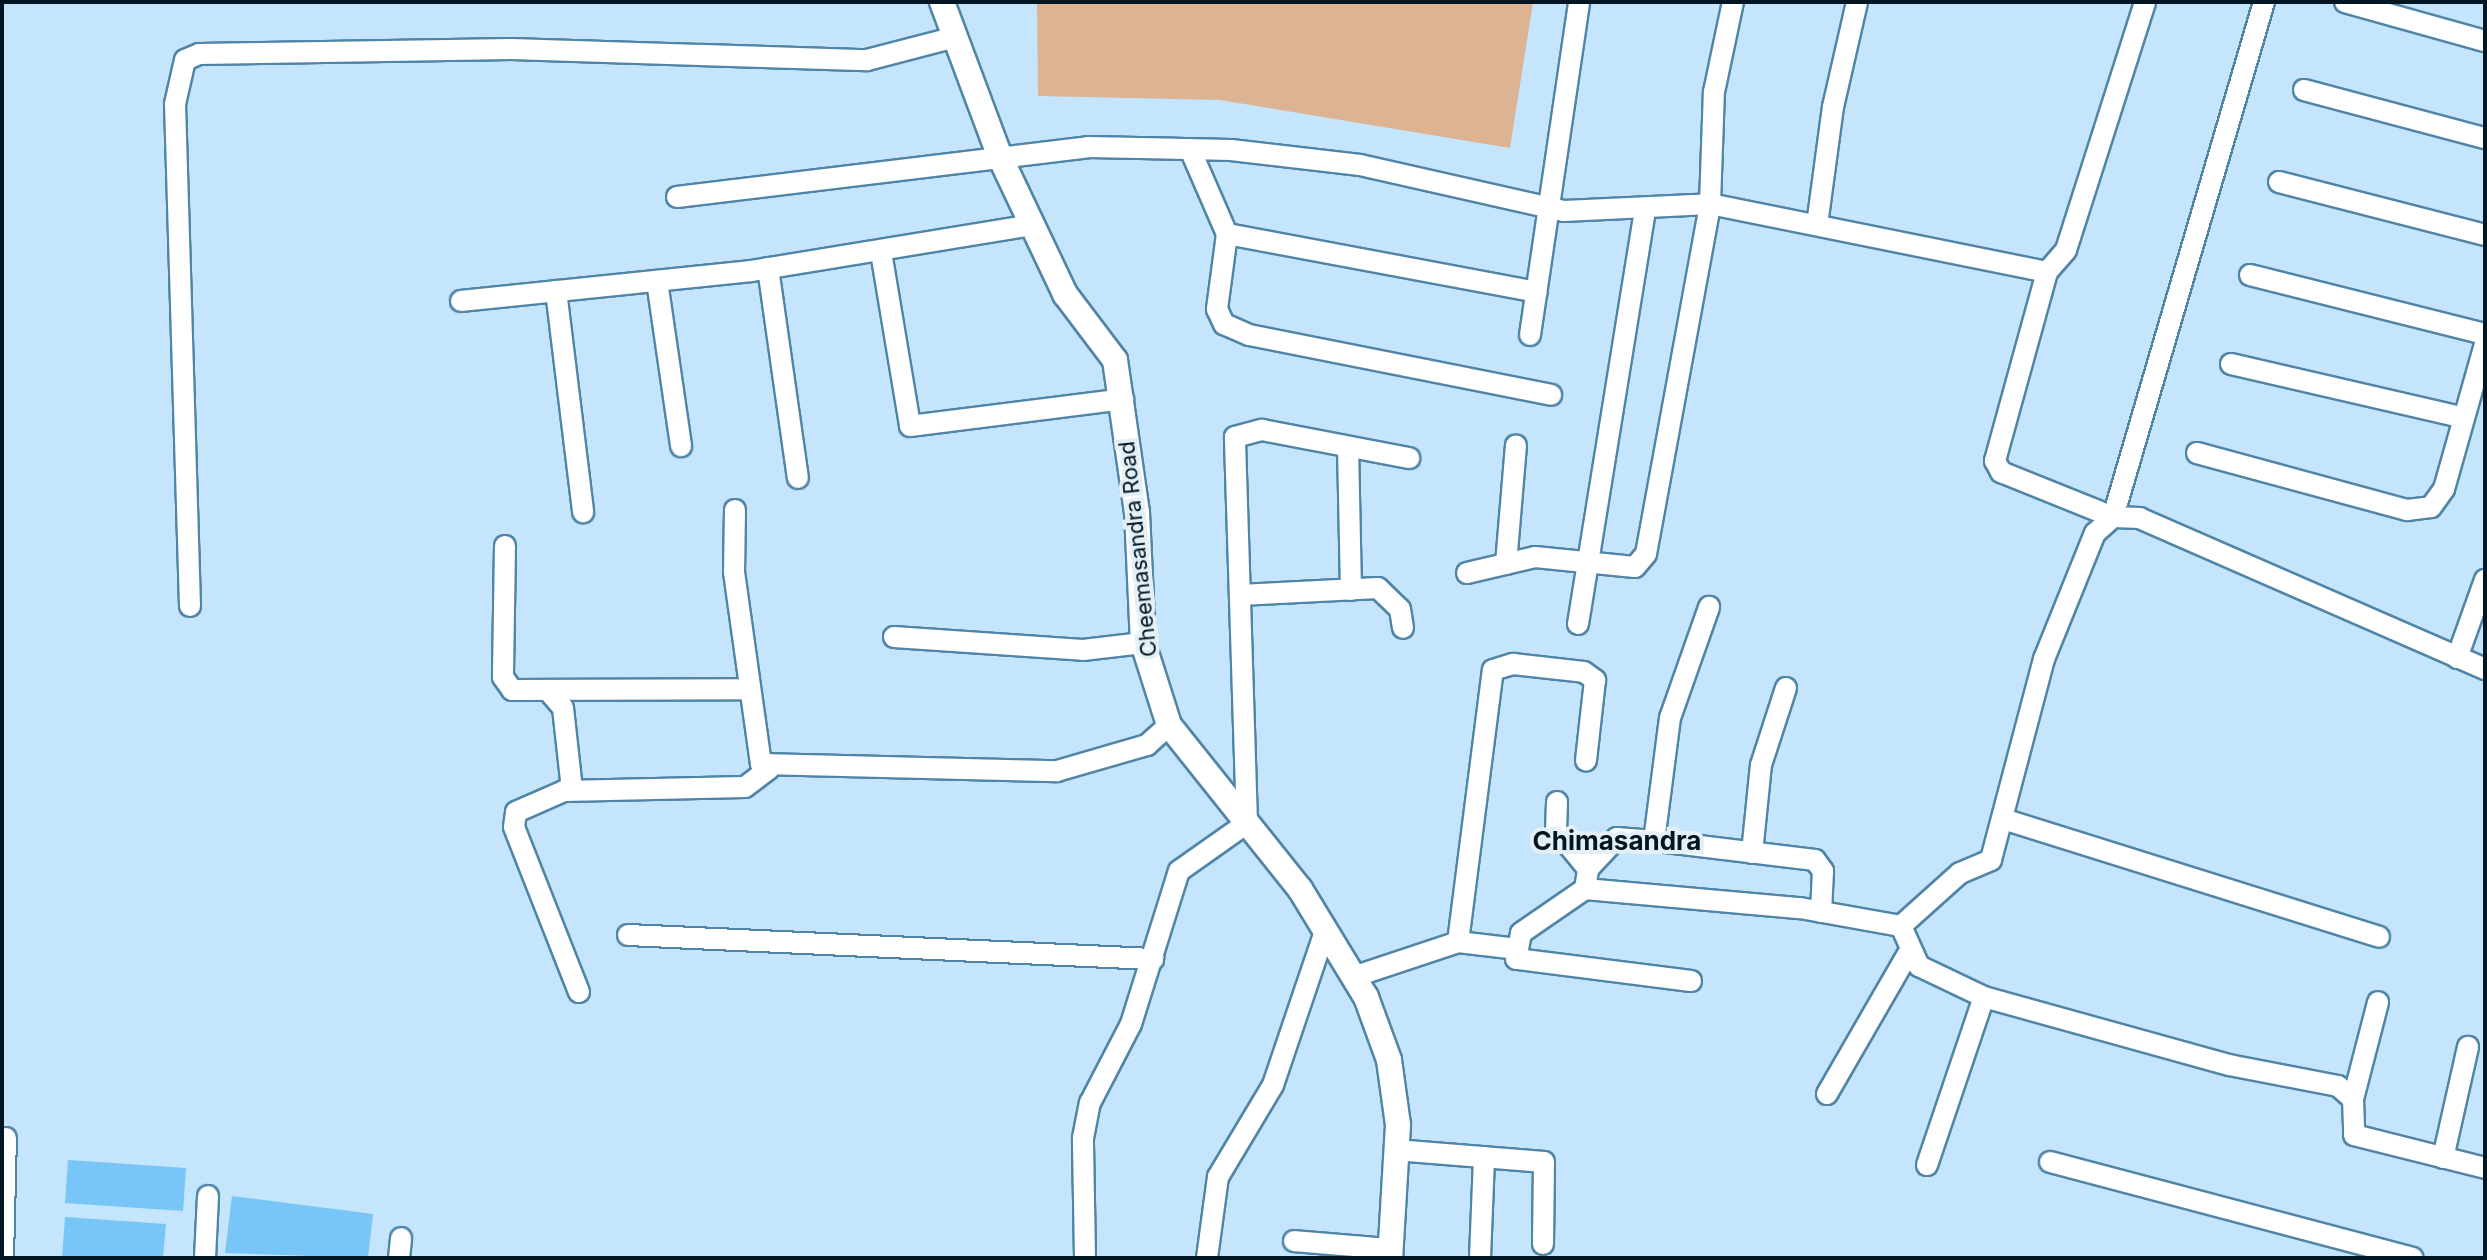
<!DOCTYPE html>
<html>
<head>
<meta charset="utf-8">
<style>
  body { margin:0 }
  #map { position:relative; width:2487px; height:1260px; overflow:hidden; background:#c4e5fc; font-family:Inter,sans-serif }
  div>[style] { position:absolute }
  .green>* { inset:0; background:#dcb393 }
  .building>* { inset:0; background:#78c5f8 }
  .roads { filter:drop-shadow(2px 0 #5085a8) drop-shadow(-2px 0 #5085a8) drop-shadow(0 2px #5085a8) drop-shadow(0 -2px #5085a8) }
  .minor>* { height:20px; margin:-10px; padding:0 10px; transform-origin:10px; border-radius:10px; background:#fff }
  .tertiary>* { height:24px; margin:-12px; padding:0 12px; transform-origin:12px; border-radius:12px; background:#fff }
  span { translate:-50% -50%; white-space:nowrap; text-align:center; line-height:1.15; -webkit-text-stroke:8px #e4eff6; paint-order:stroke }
  .street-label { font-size:22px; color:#011522 }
  .quarter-label { font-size:26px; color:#011522; font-weight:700 }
  .frame { position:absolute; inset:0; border:4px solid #011522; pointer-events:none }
</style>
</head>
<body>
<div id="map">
  <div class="green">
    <i style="clip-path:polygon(1037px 2px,1533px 2px,1510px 148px,1220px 100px,1038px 96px)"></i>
  </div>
  <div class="building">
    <i style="clip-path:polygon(68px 1160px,186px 1168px,183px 1211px,65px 1203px)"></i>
    <i style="clip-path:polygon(232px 1196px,373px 1214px,368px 1258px,225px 1253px)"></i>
    <i style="clip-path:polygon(65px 1217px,166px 1224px,163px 1258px,62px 1258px)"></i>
  </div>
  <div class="roads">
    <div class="minor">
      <i style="left:2345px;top:2px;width:145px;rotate:15.6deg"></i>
      <i style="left:2304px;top:90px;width:187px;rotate:14.9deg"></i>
      <i style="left:1190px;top:149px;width:93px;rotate:66.5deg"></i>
      <i style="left:1227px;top:234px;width:76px;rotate:97.6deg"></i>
      <i style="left:1217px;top:309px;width:17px;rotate:65deg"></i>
      <i style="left:1224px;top:324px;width:27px;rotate:24deg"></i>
      <i style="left:1249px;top:335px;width:308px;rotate:11.2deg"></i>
      <i style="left:2279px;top:182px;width:213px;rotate:14.4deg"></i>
      <i style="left:677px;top:197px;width:414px;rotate:-6.9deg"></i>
      <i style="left:1088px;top:147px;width:143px;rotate:1.2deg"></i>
      <i style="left:1231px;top:150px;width:130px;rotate:6.6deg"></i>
      <i style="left:1360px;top:165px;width:209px;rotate:12.7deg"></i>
      <i style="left:1564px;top:211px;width:146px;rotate:-2.7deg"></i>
      <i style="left:1710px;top:204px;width:344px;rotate:11.4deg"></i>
      <i style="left:2047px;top:272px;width:29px;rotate:-49deg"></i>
      <i style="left:2066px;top:250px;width:260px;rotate:-72.3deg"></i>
      <i style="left:1817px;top:225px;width:119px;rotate:-82.3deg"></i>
      <i style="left:1833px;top:107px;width:108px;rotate:-77.1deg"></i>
      <i style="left:1227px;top:234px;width:315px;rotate:10.6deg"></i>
      <i style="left:881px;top:252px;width:176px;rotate:80.5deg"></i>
      <i style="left:910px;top:426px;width:215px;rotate:-7.2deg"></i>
      <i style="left:768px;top:268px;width:212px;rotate:81.9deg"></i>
      <i style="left:2047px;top:272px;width:196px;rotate:105.4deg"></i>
      <i style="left:1995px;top:461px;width:13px;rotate:61deg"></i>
      <i style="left:2001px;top:472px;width:121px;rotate:21.9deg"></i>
      <i style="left:2113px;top:517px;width:537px;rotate:-73.66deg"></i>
      <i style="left:2250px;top:275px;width:242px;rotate:14.1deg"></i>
      <i style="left:657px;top:281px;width:167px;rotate:81.7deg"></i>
      <i style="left:556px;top:291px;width:223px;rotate:83deg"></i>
      <i style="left:461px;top:301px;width:292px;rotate:-5.9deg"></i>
      <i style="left:751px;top:271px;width:285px;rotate:-9.3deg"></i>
      <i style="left:1530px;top:335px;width:337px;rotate:-81.6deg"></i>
      <i style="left:2231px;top:364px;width:239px;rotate:13deg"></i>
      <i style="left:1348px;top:447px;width:143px;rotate:88.8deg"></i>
      <i style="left:2197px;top:453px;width:218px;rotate:15.2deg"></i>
      <i style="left:2407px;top:510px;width:24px;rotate:-7deg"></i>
      <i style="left:2431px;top:507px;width:22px;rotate:-54deg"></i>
      <i style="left:2444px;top:489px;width:151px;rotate:-74.2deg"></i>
      <i style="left:735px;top:510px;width:62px;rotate:90.9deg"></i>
      <i style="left:734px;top:572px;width:194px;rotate:82deg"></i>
      <i style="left:761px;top:764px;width:296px;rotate:1.4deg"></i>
      <i style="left:1057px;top:771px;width:94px;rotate:-16.1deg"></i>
      <i style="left:1147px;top:745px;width:30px;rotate:-42deg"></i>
      <i style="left:505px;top:546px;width:131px;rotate:90.9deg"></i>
      <i style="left:503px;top:677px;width:16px;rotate:55deg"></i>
      <i style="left:512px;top:690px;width:238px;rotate:-0.2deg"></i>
      <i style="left:1506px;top:564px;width:119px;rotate:-85.2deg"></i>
      <i style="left:1467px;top:573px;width:70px;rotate:-13.2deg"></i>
      <i style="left:1535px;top:557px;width:100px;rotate:5.7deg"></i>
      <i style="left:1635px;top:567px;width:17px;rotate:-50deg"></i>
      <i style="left:1646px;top:554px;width:356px;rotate:-79.6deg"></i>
      <i style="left:1710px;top:204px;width:112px;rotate:-88deg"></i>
      <i style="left:1714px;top:92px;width:92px;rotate:-78.1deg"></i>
      <i style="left:1240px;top:595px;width:138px;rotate:-2.9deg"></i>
      <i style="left:1378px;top:588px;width:30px;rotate:44deg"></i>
      <i style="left:1400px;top:609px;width:19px;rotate:81deg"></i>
      <i style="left:190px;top:606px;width:502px;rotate:-91.71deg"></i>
      <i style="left:175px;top:104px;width:45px;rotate:-77.2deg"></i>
      <i style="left:185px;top:60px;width:15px;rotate:-23deg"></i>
      <i style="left:199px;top:54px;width:312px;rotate:-0.9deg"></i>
      <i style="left:511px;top:49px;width:356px;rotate:1.8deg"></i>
      <i style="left:867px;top:60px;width:91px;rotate:-14.6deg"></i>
      <i style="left:1578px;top:624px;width:420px;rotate:-80.8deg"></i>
      <i style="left:894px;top:637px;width:189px;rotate:3.9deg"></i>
      <i style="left:1083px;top:650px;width:60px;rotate:-6.7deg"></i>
      <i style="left:2457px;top:658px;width:83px;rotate:-70.3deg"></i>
      <i style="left:2485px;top:669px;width:377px;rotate:-156.4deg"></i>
      <i style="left:2140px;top:518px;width:27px;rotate:-178deg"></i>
      <i style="left:2113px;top:517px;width:24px;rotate:138deg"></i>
      <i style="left:2095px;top:533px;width:136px;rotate:112deg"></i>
      <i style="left:2044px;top:659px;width:208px;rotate:104.8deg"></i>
      <i style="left:1991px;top:860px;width:34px;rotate:157deg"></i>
      <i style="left:1960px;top:873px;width:79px;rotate:138.1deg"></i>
      <i style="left:1901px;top:926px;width:44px;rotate:65.8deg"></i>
      <i style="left:1919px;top:966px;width:72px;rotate:25.5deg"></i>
      <i style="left:1984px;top:997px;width:254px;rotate:15.5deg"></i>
      <i style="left:2229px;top:1065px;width:111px;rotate:10.9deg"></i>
      <i style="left:2338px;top:1086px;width:20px;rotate:41deg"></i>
      <i style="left:2353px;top:1099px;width:36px;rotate:88deg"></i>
      <i style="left:2354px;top:1135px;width:135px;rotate:14.1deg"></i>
      <i style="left:551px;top:694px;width:18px;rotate:49deg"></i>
      <i style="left:563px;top:708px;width:82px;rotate:83.7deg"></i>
      <i style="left:1557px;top:802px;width:28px;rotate:92deg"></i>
      <i style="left:1556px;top:830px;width:50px;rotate:50.6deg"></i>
      <i style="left:2003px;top:819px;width:394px;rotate:17.4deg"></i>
      <i style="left:1654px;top:841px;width:124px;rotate:-82.6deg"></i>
      <i style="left:1670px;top:718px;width:118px;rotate:-70.6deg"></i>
      <i style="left:1752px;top:853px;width:88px;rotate:-84.2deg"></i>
      <i style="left:1761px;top:765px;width:81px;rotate:-72deg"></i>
      <i style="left:1585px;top:889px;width:20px;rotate:-81deg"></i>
      <i style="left:1588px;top:869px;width:42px;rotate:-46.9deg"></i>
      <i style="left:1617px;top:838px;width:49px;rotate:4.7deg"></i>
      <i style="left:1666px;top:842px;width:150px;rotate:6.9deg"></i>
      <i style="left:1815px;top:860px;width:14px;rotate:54deg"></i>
      <i style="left:1823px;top:871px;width:41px;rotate:92.8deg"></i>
      <i style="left:628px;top:935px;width:526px;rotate:2.62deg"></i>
      <i style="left:1458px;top:942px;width:274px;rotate:-82.7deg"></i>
      <i style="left:1493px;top:670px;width:21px;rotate:-17deg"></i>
      <i style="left:1513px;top:664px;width:71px;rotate:6.4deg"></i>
      <i style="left:1584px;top:672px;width:14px;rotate:36deg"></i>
      <i style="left:1595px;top:680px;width:81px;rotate:96.4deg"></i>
      <i style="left:1353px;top:977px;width:111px;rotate:-18.4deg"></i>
      <i style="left:1458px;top:942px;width:60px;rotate:6.7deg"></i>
      <i style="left:1691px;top:981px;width:176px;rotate:-172.8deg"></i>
      <i style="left:1516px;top:959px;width:26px;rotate:-79deg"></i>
      <i style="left:1521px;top:933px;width:78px;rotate:-34.5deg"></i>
      <i style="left:1585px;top:889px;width:216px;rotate:5.1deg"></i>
      <i style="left:1800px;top:908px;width:103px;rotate:10.1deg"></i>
      <i style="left:579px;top:992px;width:177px;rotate:-111.5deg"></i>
      <i style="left:514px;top:827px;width:15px;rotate:-82deg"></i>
      <i style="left:516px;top:812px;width:52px;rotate:-23.6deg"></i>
      <i style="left:564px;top:791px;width:181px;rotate:-1.3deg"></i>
      <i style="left:745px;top:787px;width:31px;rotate:-37deg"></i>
      <i style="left:1827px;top:1094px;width:166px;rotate:-60deg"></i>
      <i style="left:2353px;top:1099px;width:100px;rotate:-75.5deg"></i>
      <i style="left:1396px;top:1150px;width:148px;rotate:4.6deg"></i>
      <i style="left:1544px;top:1162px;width:82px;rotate:90.7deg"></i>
      <i style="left:2443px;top:1158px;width:114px;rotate:-77.3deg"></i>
      <i style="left:2050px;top:1162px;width:375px;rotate:14.8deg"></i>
      <i style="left:1927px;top:1165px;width:177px;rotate:-71.3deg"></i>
      <i style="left:1294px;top:1241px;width:96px;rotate:4.8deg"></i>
      <i style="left:3px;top:1258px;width:120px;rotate:-88.6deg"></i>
      <i style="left:205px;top:1258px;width:62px;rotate:-87.2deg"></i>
      <i style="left:399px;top:1258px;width:20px;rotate:-84deg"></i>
      <i style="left:1085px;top:1258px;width:120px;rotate:-91deg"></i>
      <i style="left:1083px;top:1138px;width:36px;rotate:-79deg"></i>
      <i style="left:1090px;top:1103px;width:89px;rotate:-62.6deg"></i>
      <i style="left:1131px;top:1024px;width:160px;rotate:-72.6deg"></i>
      <i style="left:1179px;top:871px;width:83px;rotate:-35.2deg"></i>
      <i style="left:1247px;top:823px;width:386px;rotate:-91.8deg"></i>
      <i style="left:1235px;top:437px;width:28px;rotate:-15deg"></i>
      <i style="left:1262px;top:430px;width:150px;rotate:10.8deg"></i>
      <i style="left:1207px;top:1258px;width:82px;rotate:-82.3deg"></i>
      <i style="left:1218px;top:1177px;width:107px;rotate:-59.1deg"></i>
      <i style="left:1273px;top:1085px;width:163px;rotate:-71.3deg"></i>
      <i style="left:1480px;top:1258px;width:101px;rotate:-87.7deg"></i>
    </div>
    <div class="tertiary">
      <i style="left:942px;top:2px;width:165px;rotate:69.5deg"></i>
      <i style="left:1000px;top:157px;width:152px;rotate:64.6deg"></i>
      <i style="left:1065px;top:294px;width:83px;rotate:52.9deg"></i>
      <i style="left:1115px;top:360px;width:154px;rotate:81.8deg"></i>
      <i style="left:1137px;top:512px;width:131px;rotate:87.4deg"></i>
      <i style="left:1143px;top:643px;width:86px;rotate:72.4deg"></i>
      <i style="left:1169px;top:725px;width:210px;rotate:51.4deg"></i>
      <i style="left:1300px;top:889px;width:127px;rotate:58.6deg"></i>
      <i style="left:1366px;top:997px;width:67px;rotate:69.9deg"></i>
      <i style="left:1389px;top:1060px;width:66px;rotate:82.1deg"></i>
      <i style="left:1398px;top:1125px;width:133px;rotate:93.4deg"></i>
    </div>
  </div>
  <div class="street-label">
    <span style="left:1138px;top:549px;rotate:-96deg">Cheemasandra Road</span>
  </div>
  <div class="quarter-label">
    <span style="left:1617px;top:841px">Chimasandra</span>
  </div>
  <div class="frame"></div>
</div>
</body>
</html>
